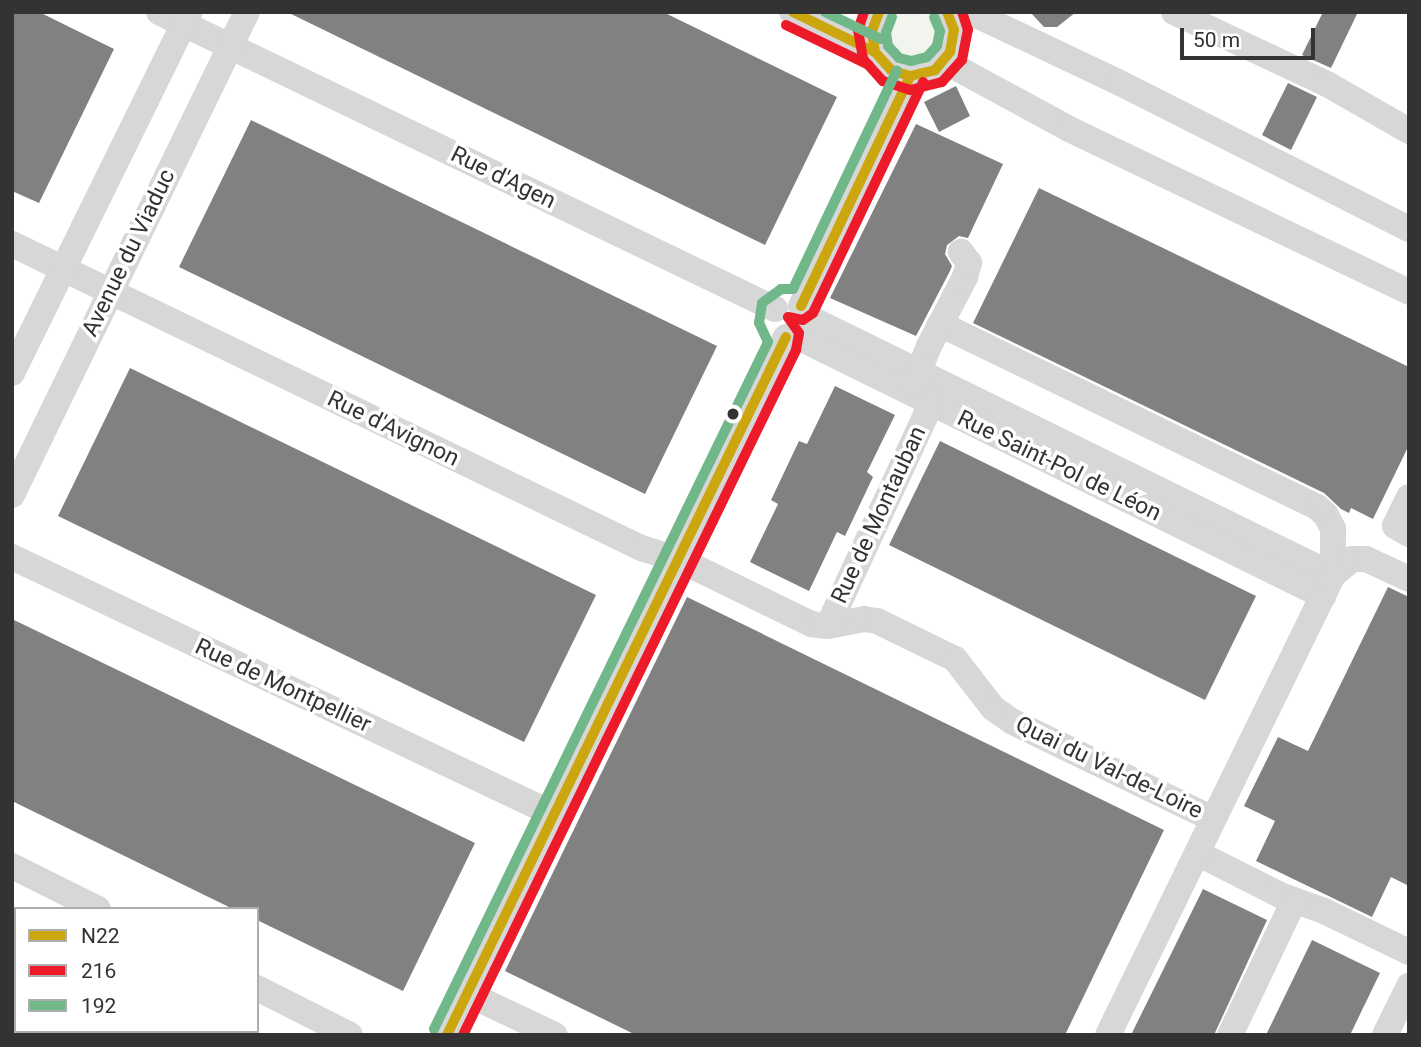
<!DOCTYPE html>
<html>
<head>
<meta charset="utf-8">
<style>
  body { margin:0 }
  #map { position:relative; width:1421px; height:1047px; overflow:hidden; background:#fff; font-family:Roboto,sans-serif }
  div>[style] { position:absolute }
  .green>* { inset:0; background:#f1f5ed }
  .building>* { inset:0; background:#818181 }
  .minor>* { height:26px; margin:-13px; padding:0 13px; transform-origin:13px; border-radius:13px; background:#d7d7d7 }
  .bus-1>* { height:10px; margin:-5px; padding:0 5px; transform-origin:5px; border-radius:5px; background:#cca60e }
  .bus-2>* { height:10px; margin:-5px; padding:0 5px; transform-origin:5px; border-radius:5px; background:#ed1b2a }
  .bus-3>* { height:10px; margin:-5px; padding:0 5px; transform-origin:5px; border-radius:5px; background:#70b78a }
  .dots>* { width:19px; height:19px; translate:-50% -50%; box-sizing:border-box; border:4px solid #fff; border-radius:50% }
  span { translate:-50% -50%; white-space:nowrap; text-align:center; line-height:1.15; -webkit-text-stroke:7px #fff; paint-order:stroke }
  .street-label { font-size:23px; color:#333 }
  .frame { position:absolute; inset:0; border:14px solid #333; pointer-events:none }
  .legend { position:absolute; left:14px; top:907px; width:245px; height:126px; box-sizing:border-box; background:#fff; border:2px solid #adadad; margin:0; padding:9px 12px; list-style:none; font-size:21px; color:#333 }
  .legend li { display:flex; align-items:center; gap:14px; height:35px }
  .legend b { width:35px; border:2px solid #adadad }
  .scale { position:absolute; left:1180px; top:28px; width:135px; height:32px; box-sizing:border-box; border:4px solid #333; border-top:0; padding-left:9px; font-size:21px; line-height:24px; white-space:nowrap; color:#333; -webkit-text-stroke:5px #fff; paint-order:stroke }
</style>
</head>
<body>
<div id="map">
  <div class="green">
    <i style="clip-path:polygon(890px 12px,933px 15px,941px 37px,931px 58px,909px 66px,887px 56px,885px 32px,893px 18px)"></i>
  </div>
  <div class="building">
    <i style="clip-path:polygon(12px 12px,39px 12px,114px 49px,39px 203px,12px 191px)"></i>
    <i style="clip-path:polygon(287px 12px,663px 12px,837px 97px,765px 245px)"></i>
    <i style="clip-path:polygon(1030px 12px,1076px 12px,1057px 27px,1044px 27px)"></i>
    <i style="clip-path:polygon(1323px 12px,1358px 12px,1331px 68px,1302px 55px)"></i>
    <i style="clip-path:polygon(1288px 83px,1317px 97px,1291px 150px,1262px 135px)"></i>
    <i style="clip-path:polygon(956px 86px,970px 116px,939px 132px,924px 102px)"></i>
    <i style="clip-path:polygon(251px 120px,717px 346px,645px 494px,179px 267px)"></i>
    <i style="clip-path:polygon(916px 124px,1003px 164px,968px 238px,959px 236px,947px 245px,945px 254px,952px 266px,950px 271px,916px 336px,830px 298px)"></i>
    <i style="clip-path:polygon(1039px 188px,1409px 367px,1409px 445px,1373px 519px,1351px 508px,1349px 513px,1341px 509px,1324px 493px,973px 323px)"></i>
    <i style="clip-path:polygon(130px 368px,596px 595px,524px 742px,58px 516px)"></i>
    <i style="clip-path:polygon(835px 386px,895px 415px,867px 472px,873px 477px,845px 536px,837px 532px,809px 591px,750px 562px,778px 504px,771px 500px,799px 441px,807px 444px)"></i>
    <i style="clip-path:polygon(940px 441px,1256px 596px,1205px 700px,889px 545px)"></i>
    <i style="clip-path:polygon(1388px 587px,1409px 597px,1409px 886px,1391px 877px,1372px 917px,1256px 861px,1275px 821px,1244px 806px,1278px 737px,1308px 751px)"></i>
    <i style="clip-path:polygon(687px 597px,1164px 830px,1065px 1035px,636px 1035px,505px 971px)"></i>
    <i style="clip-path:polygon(12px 619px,475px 843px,403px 991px,257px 920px,257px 909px,233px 909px,12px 801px)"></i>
    <i style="clip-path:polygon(1203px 889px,1267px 920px,1214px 1035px,1131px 1035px)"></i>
    <i style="clip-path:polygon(1312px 940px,1380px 973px,1350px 1035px,1266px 1035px)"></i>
  </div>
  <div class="minor">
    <i style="left:159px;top:12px;width:684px;rotate:25.74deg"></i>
    <i style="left:792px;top:12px;width:92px;rotate:25.7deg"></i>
    <i style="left:879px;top:12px;width:20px;rotate:110deg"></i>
    <i style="left:872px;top:31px;width:21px;rotate:82deg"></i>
    <i style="left:875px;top:52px;width:24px;rotate:48deg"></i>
    <i style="left:891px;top:70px;width:20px;rotate:18deg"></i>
    <i style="left:910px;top:76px;width:26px;rotate:-13deg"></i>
    <i style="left:935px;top:70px;width:23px;rotate:-50deg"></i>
    <i style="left:950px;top:52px;width:22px;rotate:-80deg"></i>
    <i style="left:954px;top:30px;width:19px;rotate:-111deg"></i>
    <i style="left:970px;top:12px;width:166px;rotate:25.3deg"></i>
    <i style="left:1120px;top:83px;width:324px;rotate:26.8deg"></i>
    <i style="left:1174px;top:12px;width:169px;rotate:25.2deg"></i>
    <i style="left:1327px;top:84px;width:95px;rotate:29.8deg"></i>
    <i style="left:944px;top:61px;width:142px;rotate:28.5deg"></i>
    <i style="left:1069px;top:129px;width:377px;rotate:25.6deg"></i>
    <i style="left:12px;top:244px;width:699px;rotate:25.79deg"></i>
    <i style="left:641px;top:548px;width:39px;rotate:17deg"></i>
    <i style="left:678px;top:559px;width:148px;rotate:26deg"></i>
    <i style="left:811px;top:624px;width:17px;rotate:7deg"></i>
    <i style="left:828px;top:626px;width:37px;rotate:-11deg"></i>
    <i style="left:864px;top:619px;width:13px;rotate:9deg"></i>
    <i style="left:877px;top:621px;width:87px;rotate:26deg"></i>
    <i style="left:955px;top:659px;width:62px;rotate:52.2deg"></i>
    <i style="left:993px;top:708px;width:24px;rotate:35deg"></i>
    <i style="left:1013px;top:722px;width:222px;rotate:25.9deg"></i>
    <i style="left:801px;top:306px;width:255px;rotate:-64.6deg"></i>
    <i style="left:809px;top:318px;width:584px;rotate:26.13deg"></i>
    <i style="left:940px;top:324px;width:419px;rotate:25.9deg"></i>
    <i style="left:1317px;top:507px;width:12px;rotate:42deg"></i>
    <i style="left:1326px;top:515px;width:16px;rotate:63deg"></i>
    <i style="left:1333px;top:529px;width:46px;rotate:90deg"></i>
    <i style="left:796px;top:336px;width:588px;rotate:26.26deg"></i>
    <i style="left:12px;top:373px;width:402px;rotate:-63.8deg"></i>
    <i style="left:913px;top:386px;width:43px;rotate:-68.2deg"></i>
    <i style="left:929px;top:346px;width:78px;rotate:-62.4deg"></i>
    <i style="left:965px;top:277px;width:15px;rotate:-74deg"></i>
    <i style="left:969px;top:263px;width:14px;rotate:-126deg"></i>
    <i style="left:12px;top:495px;width:537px;rotate:-64.06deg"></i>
    <i style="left:1409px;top:497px;width:32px;rotate:116deg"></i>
    <i style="left:1395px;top:526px;width:16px;rotate:30deg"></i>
    <i style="left:12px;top:557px;width:599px;rotate:25.41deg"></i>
    <i style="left:828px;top:626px;width:245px;rotate:-65.1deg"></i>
    <i style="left:1197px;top:853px;width:93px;rotate:26.8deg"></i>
    <i style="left:1280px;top:895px;width:47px;rotate:20deg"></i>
    <i style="left:1324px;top:911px;width:94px;rotate:25.8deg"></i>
    <i style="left:12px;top:866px;width:96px;rotate:26.6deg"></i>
    <i style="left:257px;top:988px;width:104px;rotate:26.8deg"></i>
    <i style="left:466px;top:993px;width:98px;rotate:25.3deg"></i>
    <i style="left:447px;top:1035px;width:776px;rotate:-64.1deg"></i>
    <i style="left:1108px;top:1035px;width:512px;rotate:-63.94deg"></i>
    <i style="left:1333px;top:575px;width:25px;rotate:-40deg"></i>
    <i style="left:1352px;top:559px;width:14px"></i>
    <i style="left:1366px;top:559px;width:47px;rotate:24.9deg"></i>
    <i style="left:1230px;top:1035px;width:148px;rotate:-64.5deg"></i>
    <i style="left:1385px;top:1035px;width:55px;rotate:-63.9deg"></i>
  </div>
  <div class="bus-1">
    <i style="left:793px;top:12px;width:91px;rotate:26deg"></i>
    <i style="left:879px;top:12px;width:20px;rotate:110deg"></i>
    <i style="left:872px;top:31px;width:21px;rotate:82deg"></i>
    <i style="left:875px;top:52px;width:24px;rotate:48deg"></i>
    <i style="left:891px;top:70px;width:20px;rotate:18deg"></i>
    <i style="left:910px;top:76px;width:26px;rotate:-13deg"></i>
    <i style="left:935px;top:70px;width:23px;rotate:-50deg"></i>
    <i style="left:950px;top:52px;width:22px;rotate:-80deg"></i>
    <i style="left:954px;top:30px;width:19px;rotate:-111deg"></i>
    <i style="left:801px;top:306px;width:255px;rotate:-64.6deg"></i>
    <i style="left:447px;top:1035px;width:776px;rotate:-64.1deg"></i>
  </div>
  <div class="bus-2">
    <i style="left:864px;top:12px;width:19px;rotate:108deg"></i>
    <i style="left:858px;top:30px;width:29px;rotate:80deg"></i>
    <i style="left:863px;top:59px;width:30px;rotate:48deg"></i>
    <i style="left:883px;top:81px;width:28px;rotate:18deg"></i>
    <i style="left:910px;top:90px;width:33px;rotate:-14deg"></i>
    <i style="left:942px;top:82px;width:30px;rotate:-48deg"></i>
    <i style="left:962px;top:60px;width:31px;rotate:-79deg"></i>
    <i style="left:968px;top:30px;width:19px;rotate:-108deg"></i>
    <i style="left:786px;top:25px;width:92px;rotate:25.7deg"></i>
    <i style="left:463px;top:1035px;width:762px;rotate:-64.07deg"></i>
    <i style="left:796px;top:350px;width:17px;rotate:-80deg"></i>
    <i style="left:799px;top:333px;width:19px;rotate:-125deg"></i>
    <i style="left:788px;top:317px;width:15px;rotate:11deg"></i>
    <i style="left:803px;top:320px;width:12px;rotate:-35deg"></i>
    <i style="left:813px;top:313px;width:256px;rotate:-64.5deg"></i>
  </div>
  <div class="bus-3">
    <i style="left:825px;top:12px;width:62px;rotate:25.7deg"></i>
    <i style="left:892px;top:17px;width:17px;rotate:111deg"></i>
    <i style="left:886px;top:33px;width:13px;rotate:81deg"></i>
    <i style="left:888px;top:46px;width:16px;rotate:47deg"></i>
    <i style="left:899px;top:58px;width:12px;rotate:14deg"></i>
    <i style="left:911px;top:61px;width:16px;rotate:-14deg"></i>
    <i style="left:927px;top:57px;width:15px;rotate:-48deg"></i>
    <i style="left:937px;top:46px;width:15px;rotate:-79deg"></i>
    <i style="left:940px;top:31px;width:15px;rotate:-113deg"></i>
    <i style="left:434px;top:1029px;width:764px;rotate:-64.07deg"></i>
    <i style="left:768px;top:342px;width:21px;rotate:-115deg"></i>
    <i style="left:759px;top:323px;width:20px;rotate:-81deg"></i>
    <i style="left:762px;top:303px;width:24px;rotate:-36deg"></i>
    <i style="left:781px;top:289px;width:12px"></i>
    <i style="left:793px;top:289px;width:242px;rotate:-64.6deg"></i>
  </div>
  <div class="dots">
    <i style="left:733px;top:414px;background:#333"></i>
  </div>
  <div class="street-label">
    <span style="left:503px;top:178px;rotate:26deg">Rue d'Agen</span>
    <span style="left:129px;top:253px;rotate:-64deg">Avenue du Viaduc</span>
    <span style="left:393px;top:429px;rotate:26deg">Rue d'Avignon</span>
    <span style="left:1059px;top:466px;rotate:26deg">Rue Saint-Pol de Léon</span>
    <span style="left:879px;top:515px;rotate:-65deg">Rue de Montauban</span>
    <span style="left:283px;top:686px;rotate:25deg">Rue de Montpellier</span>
    <span style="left:1109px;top:768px;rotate:26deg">Quai du Val-de-Loire</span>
  </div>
  <div class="frame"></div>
  <ul class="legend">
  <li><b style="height:9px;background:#cca60e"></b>N22</li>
  <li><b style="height:9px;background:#ed1b2a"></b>216</li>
  <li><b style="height:9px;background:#70b78a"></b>192</li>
  </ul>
  <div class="scale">50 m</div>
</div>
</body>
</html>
